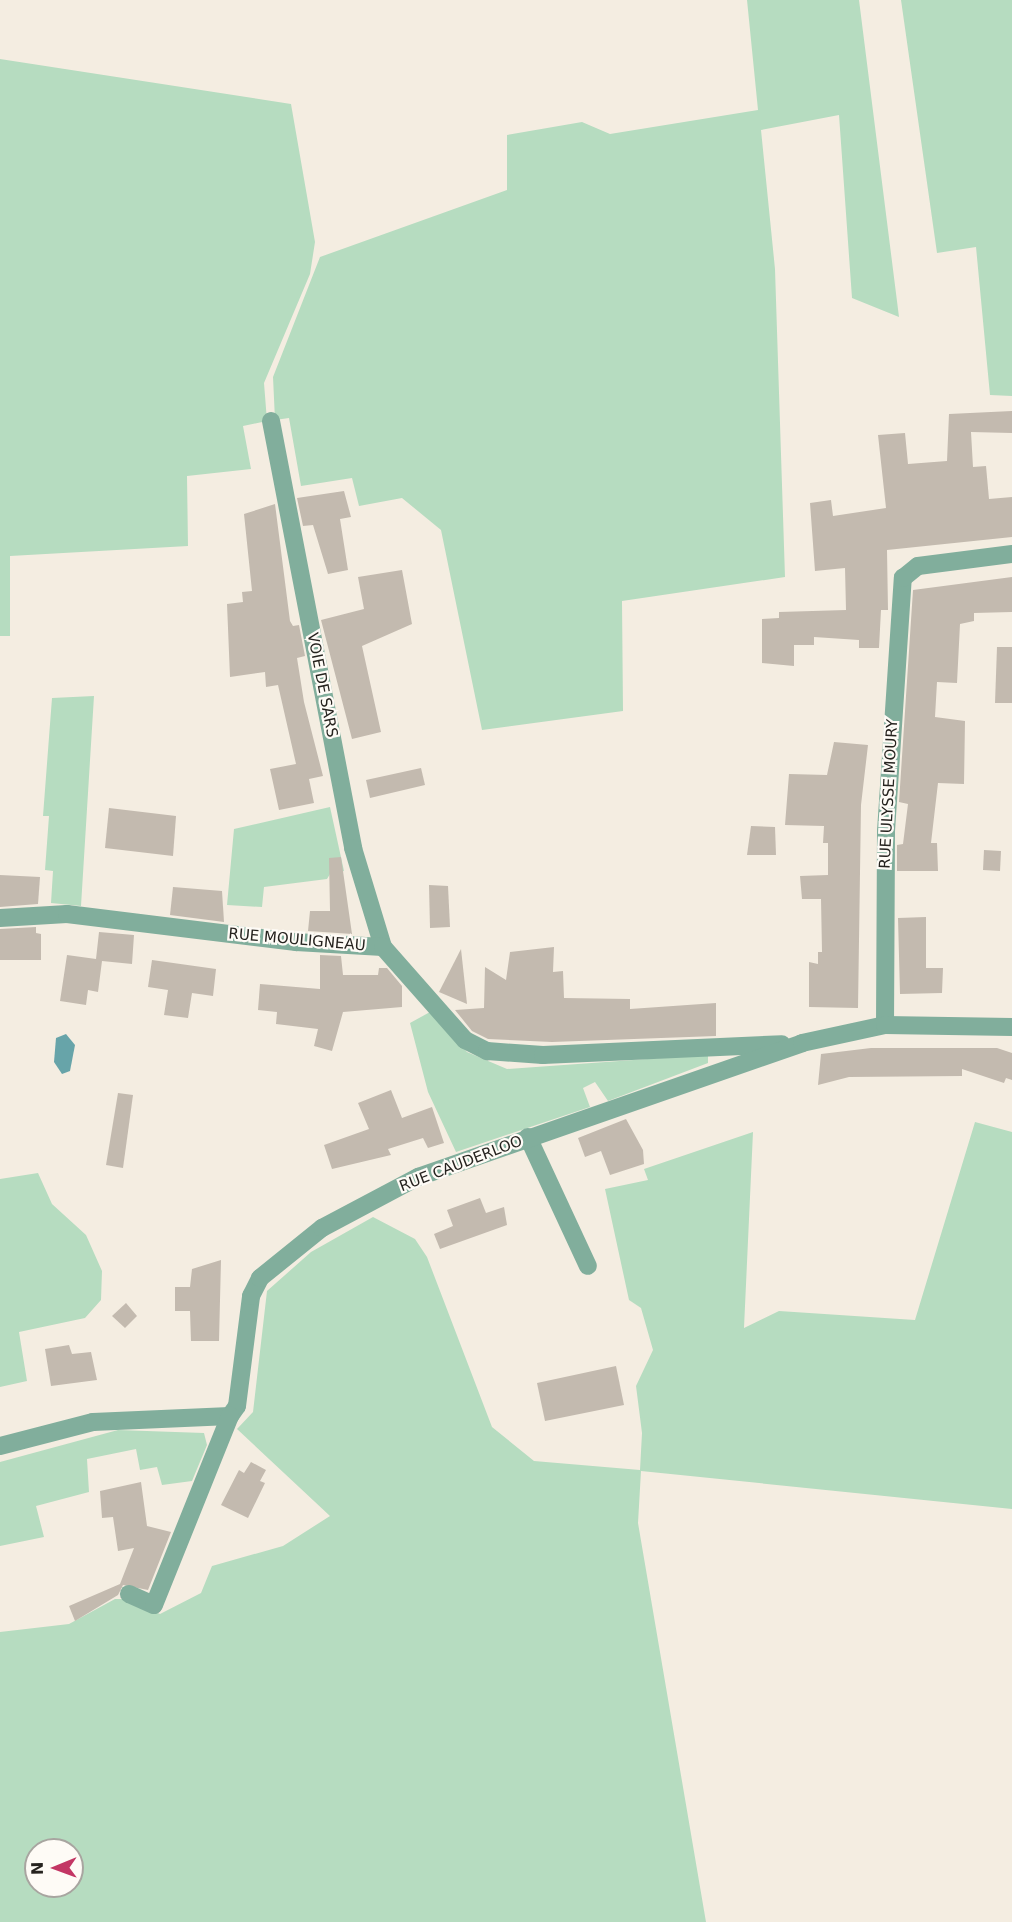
<!DOCTYPE html>
<html>
<head>
<meta charset="utf-8">
<style>
  body { margin:0 }
  #map { position:relative; width:1012px; height:1922px; overflow:hidden; background:#f4ede1; font-family:"DejaVu Sans",sans-serif }
  div>[style] { position:absolute }
  .green>* { inset:0; background:#b6dcc0 }
  .water>* { inset:0; background:#67a4a9 }
  .building>* { inset:0; background:#c3baaf }
  .minor>* { height:18px; margin:-9px; padding:0 9px; transform-origin:9px; border-radius:9px; background:#81ae9c }
  span { translate:-50% -50%; white-space:nowrap; text-align:center; line-height:1.15; -webkit-text-stroke:4.5px #fefbf6; paint-order:stroke }
  .street-label { font-size:15px; color:#26231f }
  .north { position:absolute; left:24px; top:1838px; width:60px; height:60px; box-sizing:border-box; background:#fefbf6; border:2px solid #a8a5a0; border-radius:50%; rotate:269deg; font-size:16px; font-weight:700; line-height:24px; text-align:center; color:#26231f }
  .north::after { content:''; display:block; margin:auto; width:21px; height:27px; background:#c33664; clip-path:polygon(50% 0,100% 100%,50% 72%,0 100%) }
</style>
</head>
<body>
<div id="map">
  <div class="green">
    <i style="clip-path:polygon(747px 0,859px 0,899px 317px,852px 298px,839px 115px,761px 130px,775px 269px,785px 577px,622px 601px,623px 711px,482px 730px,441px 530px,402px 498px,359px 506px,352px 478px,301px 486px,289px 418px,275px 420px,273px 377px,320px 257px,507px 190px,507px 135px,582px 122px,610px 134px,758px 110px)"></i>
    <i style="clip-path:polygon(901px 0,1012px 0,1012px 396px,990px 395px,976px 247px,937px 253px)"></i>
    <i style="clip-path:polygon(0 59px,291px 104px,315px 242px,310px 274px,264px 383px,267px 421px,243px 426px,251px 469px,187px 476px,188px 546px,10px 556px,10px 636px,0 636px)"></i>
    <i style="clip-path:polygon(94px 696px,81px 906px,51px 903px,53px 871px,45px 870px,49px 816px,43px 816px,52px 698px)"></i>
    <i style="clip-path:polygon(330px 807px,344px 871px,330px 874px,327px 879px,264px 887px,262px 907px,227px 905px,234px 829px)"></i>
    <i style="clip-path:polygon(430px 1012px,467px 1052px,507px 1069px,703px 1055px,708px 1056px,708px 1063px,608px 1101px,595px 1082px,583px 1088px,590px 1107px,456px 1152px,428px 1092px,410px 1023px)"></i>
    <i style="clip-path:polygon(evenodd,975px 1122px,1012px 1132px,1012px 1509px,641px 1471px,638px 1523px,706px 1922px,0 1922px,0 1632px,69px 1624px,115px 1599px,129px 1599px,160px 1614px,201px 1593px,212px 1566px,283px 1546px,330px 1516px,237px 1429px,253px 1412px,267px 1291px,311px 1252px,373px 1217px,415px 1239px,427px 1257px,492px 1427px,534px 1461px,640px 1470px,642px 1433px,636px 1386px,653px 1350px,641px 1308px,629px 1300px,605px 1189px,648px 1180px,644px 1169px,753px 1132px,744px 1328px,779px 1311px,915px 1320px,975px 1122px,36px 1850px,72px 1850px,72px 1886px,36px 1886px,36px 1850px)"></i>
    <i style="clip-path:polygon(38px 1173px,52px 1204px,86px 1235px,102px 1271px,101px 1300px,85px 1318px,19px 1332px,27px 1381px,0 1387px,0 1179px)"></i>
    <i style="clip-path:polygon(118px 1430px,204px 1433px,207px 1445px,192px 1481px,162px 1485px,157px 1467px,140px 1470px,136px 1449px,87px 1459px,89px 1492px,36px 1506px,44px 1537px,0 1546px,0 1462px)"></i>
  </div>
  <div class="water">
    <i style="clip-path:polygon(66px 1034px,75px 1045px,70px 1071px,62px 1074px,54px 1062px,56px 1038px)"></i>
  </div>
  <div class="building">
    <i style="clip-path:polygon(1012px 411px,1012px 433px,971px 432px,973px 467px,986px 466px,989px 499px,1012px 497px,1012px 537px,887px 550px,888px 610px,881px 610px,879px 648px,859px 648px,859px 640px,814px 637px,814px 645px,794px 645px,794px 666px,762px 663px,762px 619px,779px 618px,779px 612px,846px 610px,845px 568px,815px 571px,810px 503px,831px 500px,833px 516px,886px 508px,878px 435px,905px 433px,908px 464px,947px 461px,949px 414px)"></i>
    <i style="clip-path:polygon(344px 491px,351px 517px,340px 519px,348px 570px,328px 574px,313px 525px,303px 526px,297px 498px)"></i>
    <i style="clip-path:polygon(275px 504px,290px 621px,293px 626px,299px 625px,305px 656px,297px 658px,304px 702px,323px 776px,309px 779px,314px 803px,279px 810px,270px 769px,296px 764px,278px 685px,266px 687px,265px 672px,230px 677px,227px 604px,243px 602px,242px 592px,252px 591px,244px 514px)"></i>
    <i style="clip-path:polygon(402px 570px,412px 624px,362px 646px,381px 732px,352px 739px,321px 620px,364px 609px,358px 577px)"></i>
    <i style="clip-path:polygon(1012px 577px,1012px 612px,974px 613px,974px 621px,960px 624px,957px 683px,937px 682px,935px 717px,965px 721px,964px 784px,938px 783px,931px 843px,937px 843px,938px 871px,897px 871px,897px 845px,903px 844px,908px 804px,899px 802px,913px 590px)"></i>
    <i style="clip-path:polygon(997px 647px,1012px 647px,1012px 703px,995px 703px)"></i>
    <i style="clip-path:polygon(834px 742px,868px 745px,861px 805px,858px 1008px,809px 1007px,809px 962px,818px 964px,818px 952px,822px 952px,821px 899px,802px 899px,800px 876px,828px 875px,828px 843px,823px 843px,824px 826px,785px 825px,789px 774px,827px 775px)"></i>
    <i style="clip-path:polygon(421px 768px,425px 785px,370px 798px,366px 780px)"></i>
    <i style="clip-path:polygon(109px 808px,176px 816px,173px 856px,105px 848px)"></i>
    <i style="clip-path:polygon(751px 826px,775px 827px,776px 855px,747px 855px)"></i>
    <i style="clip-path:polygon(984px 850px,1001px 851px,1000px 871px,983px 870px)"></i>
    <i style="clip-path:polygon(341px 857px,352px 934px,308px 931px,310px 911px,330px 911px,329px 858px)"></i>
    <i style="clip-path:polygon(0 875px,40px 877px,38px 904px,0 907px)"></i>
    <i style="clip-path:polygon(429px 885px,448px 886px,450px 927px,430px 928px)"></i>
    <i style="clip-path:polygon(173px 887px,222px 891px,224px 922px,170px 915px)"></i>
    <i style="clip-path:polygon(926px 917px,926px 968px,943px 968px,942px 993px,900px 994px,898px 918px)"></i>
    <i style="clip-path:polygon(36px 927px,36px 933px,41px 934px,41px 960px,0 960px,0 929px)"></i>
    <i style="clip-path:polygon(99px 932px,134px 935px,132px 964px,102px 961px,98px 992px,88px 990px,86px 1005px,60px 1001px,67px 955px,96px 959px)"></i>
    <i style="clip-path:polygon(554px 947px,553px 972px,563px 971px,564px 998px,630px 999px,630px 1009px,716px 1003px,716px 1036px,552px 1042px,488px 1039px,472px 1031px,455px 1010px,484px 1008px,485px 967px,506px 980px,510px 952px)"></i>
    <i style="clip-path:polygon(461px 949px,467px 1004px,439px 992px)"></i>
    <i style="clip-path:polygon(320px 955px,341px 956px,343px 975px,378px 975px,379px 968px,387px 968px,402px 986px,402px 1007px,343px 1012px,332px 1051px,314px 1046px,318px 1029px,276px 1024px,277px 1012px,258px 1010px,260px 984px,320px 989px)"></i>
    <i style="clip-path:polygon(152px 960px,216px 969px,213px 996px,192px 993px,188px 1018px,164px 1015px,168px 990px,148px 987px)"></i>
    <i style="clip-path:polygon(871px 1048px,997px 1048px,1012px 1053px,1012px 1080px,1006px 1078px,1004px 1083px,962px 1069px,962px 1076px,849px 1077px,818px 1085px,821px 1054px)"></i>
    <i style="clip-path:polygon(391px 1090px,402px 1118px,432px 1107px,444px 1143px,428px 1148px,423px 1138px,388px 1149px,391px 1155px,332px 1169px,324px 1145px,369px 1129px,358px 1103px)"></i>
    <i style="clip-path:polygon(118px 1093px,133px 1095px,123px 1168px,106px 1165px)"></i>
    <i style="clip-path:polygon(626px 1119px,643px 1150px,644px 1164px,610px 1175px,601px 1151px,585px 1157px,578px 1138px)"></i>
    <i style="clip-path:polygon(480px 1198px,486px 1213px,504px 1207px,507px 1225px,440px 1249px,434px 1234px,453px 1226px,447px 1210px)"></i>
    <i style="clip-path:polygon(221px 1260px,219px 1341px,191px 1341px,190px 1311px,175px 1311px,175px 1287px,190px 1287px,192px 1269px)"></i>
    <i style="clip-path:polygon(126px 1303px,137px 1316px,125px 1328px,112px 1316px)"></i>
    <i style="clip-path:polygon(69px 1345px,72px 1354px,91px 1352px,97px 1380px,51px 1386px,45px 1349px)"></i>
    <i style="clip-path:polygon(616px 1366px,624px 1405px,545px 1421px,537px 1383px)"></i>
    <i style="clip-path:polygon(251px 1462px,266px 1470px,260px 1481px,265px 1483px,248px 1518px,221px 1505px,239px 1470px,244px 1473px)"></i>
    <i style="clip-path:polygon(141px 1482px,147px 1526px,171px 1532px,148px 1590px,123px 1585px,118px 1595px,75px 1621px,69px 1606px,120px 1584px,134px 1548px,118px 1551px,113px 1517px,102px 1518px,100px 1491px)"></i>
  </div>
  <div class="minor">
    <i style="left:271px;top:421px;width:435px;rotate:79.1deg"></i>
    <i style="left:353px;top:848px;width:103px;rotate:73.1deg"></i>
    <i style="left:0;top:918px;width:67px;rotate:-3.4deg"></i>
    <i style="left:67px;top:914px;width:231px;rotate:7deg"></i>
    <i style="left:296px;top:942px;width:87px;rotate:3.3deg"></i>
    <i style="left:383px;top:947px;width:124px;rotate:48.6deg"></i>
    <i style="left:465px;top:1040px;width:25px;rotate:27deg"></i>
    <i style="left:487px;top:1051px;width:56px;rotate:4.1deg"></i>
    <i style="left:543px;top:1055px;width:239px;rotate:-2.6deg"></i>
    <i style="left:885px;top:1025px;width:194px;rotate:-89.7deg"></i>
    <i style="left:886px;top:831px;width:254px;rotate:-86.2deg"></i>
    <i style="left:903px;top:578px;width:19px;rotate:-39deg"></i>
    <i style="left:918px;top:566px;width:95px;rotate:-7.3deg"></i>
    <i style="left:528px;top:1137px;width:142px;rotate:65.1deg"></i>
    <i style="left:0;top:1446px;width:96px;rotate:-14.5deg"></i>
    <i style="left:93px;top:1422px;width:137px;rotate:-2.5deg"></i>
    <i style="left:230px;top:1416px;width:12px;rotate:-55deg"></i>
    <i style="left:237px;top:1406px;width:111px;rotate:-82.7deg"></i>
    <i style="left:251px;top:1296px;width:20px;rotate:-63deg"></i>
    <i style="left:260px;top:1278px;width:80px;rotate:-38.9deg"></i>
    <i style="left:322px;top:1228px;width:109px;rotate:-28deg"></i>
    <i style="left:418px;top:1177px;width:407px;rotate:-19.2deg"></i>
    <i style="left:802px;top:1043px;width:85px;rotate:-12.2deg"></i>
    <i style="left:885px;top:1025px;width:127px;rotate:0.9deg"></i>
    <i style="left:129px;top:1594px;width:27px;rotate:24deg"></i>
    <i style="left:154px;top:1605px;width:204px;rotate:-68.1deg"></i>
  </div>
  <div class="street-label">
    <span style="left:322px;top:685px;rotate:79deg">VOIE DE SARS</span>
    <span style="left:889px;top:794px;rotate:-87deg">RUE ULYSSE MOURY</span>
    <span style="left:297px;top:940px;rotate:5deg">RUE MOULIGNEAU</span>
    <span style="left:461px;top:1164px;rotate:-21deg">RUE CAUDERLOO</span>
  </div>
  <div class="north">N</div>
</div>
</body>
</html>
